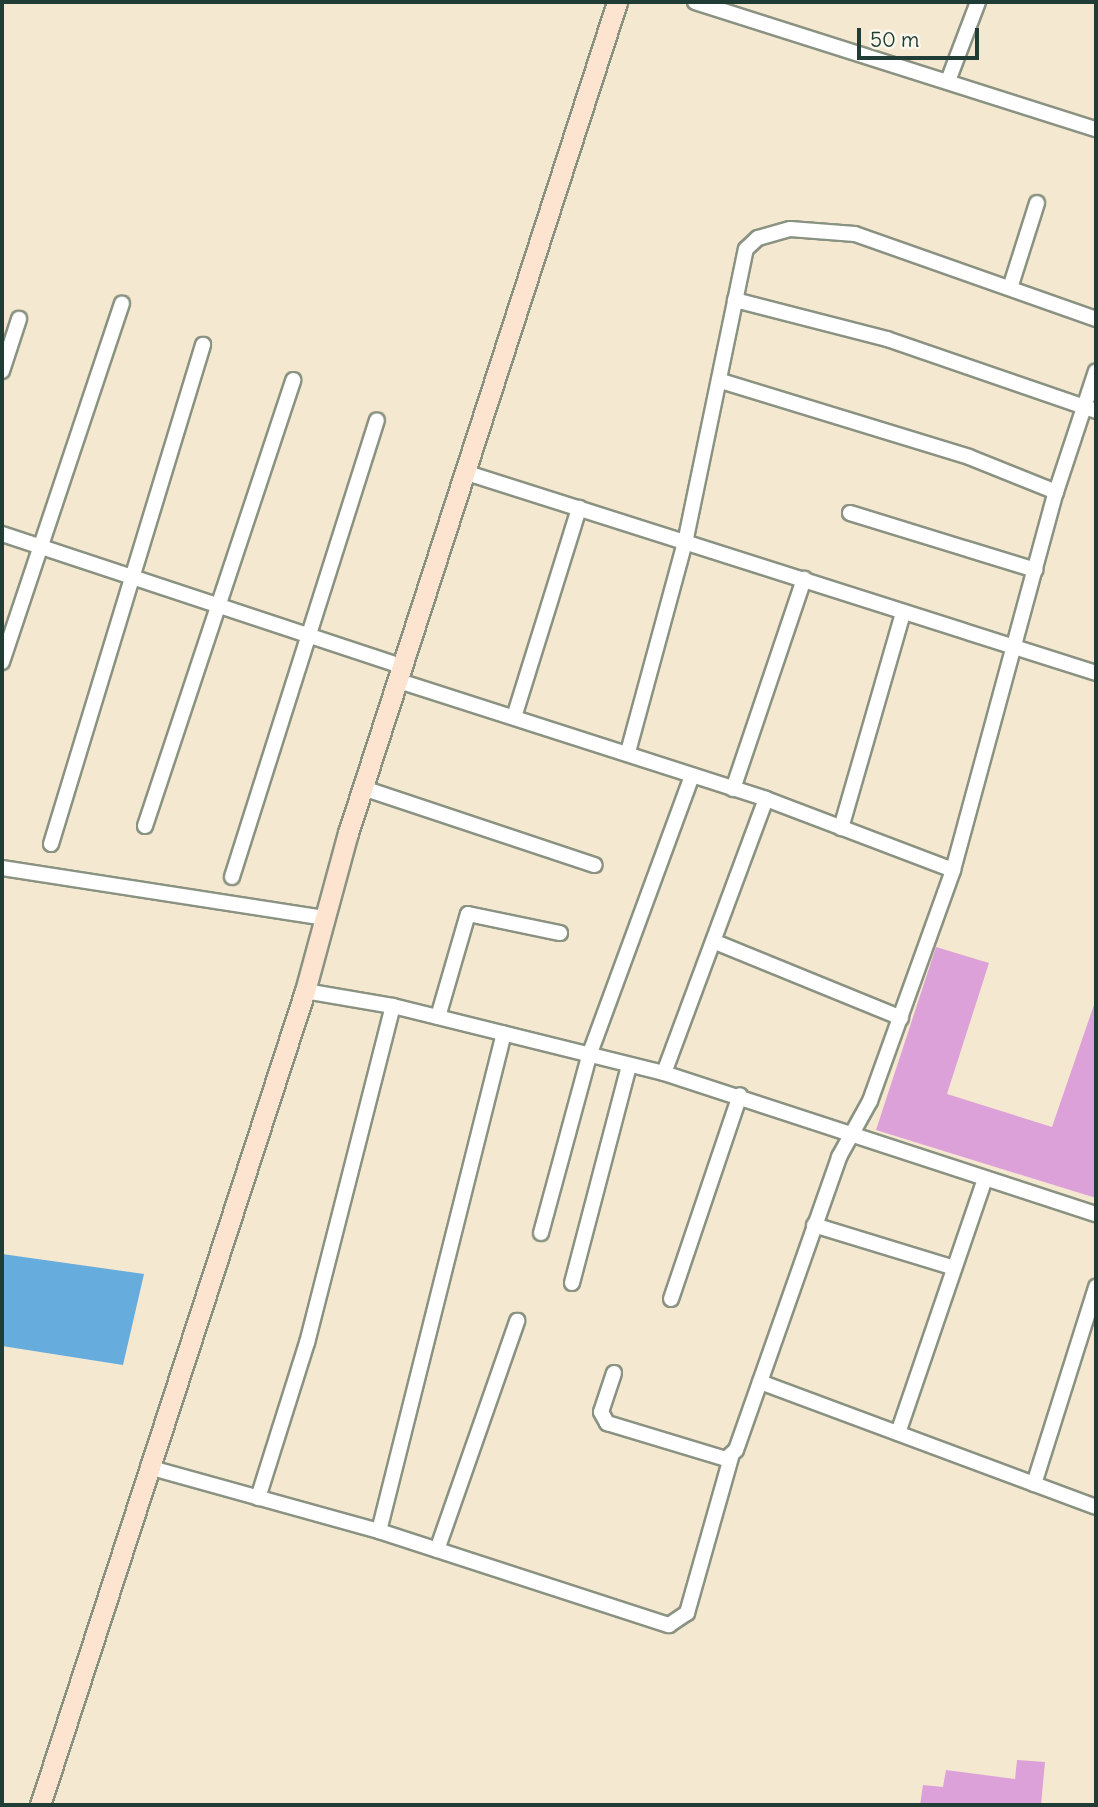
<!DOCTYPE html>
<html>
<head>
<meta charset="utf-8">
<style>
  body { margin:0 }
  #map { position:relative; width:1098px; height:1807px; overflow:hidden; background:#f4e8d0; font-family:Delius,sans-serif }
  div>[style] { position:absolute }
  .water>* { inset:0; background:#66acdc }
  .building>* { inset:0; background:#dda1d9 }
  .roads { filter:drop-shadow(2px 0 #8a9282) drop-shadow(-2px 0 #8a9282) drop-shadow(0 2px #8a9282) drop-shadow(0 -2px #8a9282) }
  .street>* { height:14px; margin:-7px; padding:0 7px; transform-origin:7px; border-radius:7px; background:#fff }
  .secondary>* { height:19px; margin:-9.5px; padding:0 9.5px; transform-origin:9.5px; border-radius:9.5px; background:#fde4d1 }
  span { translate:-50% -50%; white-space:nowrap; text-align:center; line-height:1.15; -webkit-text-stroke:5px #fbf7ec; paint-order:stroke }
  .frame { position:absolute; inset:0; border:4px solid #1f3d34; pointer-events:none }
  .scale { position:absolute; left:857px; top:28px; width:122px; height:32px; box-sizing:border-box; border:4px solid #1f3d34; border-top:0; padding-left:9px; font-size:21px; line-height:24px; white-space:nowrap; color:#1f3d34; -webkit-text-stroke:5px #fbf7ec; paint-order:stroke }
</style>
</head>
<body>
<div id="map">
  <div class="water">
    <i style="clip-path:polygon(2px 1254px,144px 1274px,123px 1365px,2px 1346px)"></i>
  </div>
  <div class="building">
    <i style="clip-path:polygon(936px 947px,989px 963px,947px 1094px,1052px 1127px,1096px 999px,1096px 1198px,876px 1130px)"></i>
    <i style="clip-path:polygon(1017px 1760px,1045px 1762px,1041px 1805px,920px 1805px,923px 1785px,943px 1787px,946px 1770px,1015px 1779px)"></i>
  </div>
  <div class="roads">
    <div class="street">
      <i style="left:695px;top:2px;width:421px;rotate:17.6deg"></i>
      <i style="left:948px;top:81px;width:85px;rotate:-69.2deg"></i>
      <i style="left:1011px;top:285px;width:86px;rotate:-72.4deg"></i>
      <i style="left:735px;top:300px;width:157px;rotate:14.4deg"></i>
      <i style="left:887px;top:339px;width:221px;rotate:19deg"></i>
      <i style="left:2px;top:371px;width:55px;rotate:-71.9deg"></i>
      <i style="left:721px;top:381px;width:259px;rotate:17deg"></i>
      <i style="left:969px;top:457px;width:94px;rotate:21.9deg"></i>
      <i style="left:464px;top:472px;width:663px;rotate:17.64deg"></i>
      <i style="left:850px;top:513px;width:194px;rotate:17.1deg"></i>
      <i style="left:2px;top:534px;width:420px;rotate:18.3deg"></i>
      <i style="left:2px;top:662px;width:378px;rotate:-71.5deg"></i>
      <i style="left:396px;top:680px;width:389px;rotate:17.8deg"></i>
      <i style="left:766px;top:799px;width:200px;rotate:20.8deg"></i>
      <i style="left:515px;top:714px;width:216px;rotate:-72.7deg"></i>
      <i style="left:628px;top:752px;width:222px;rotate:-74.8deg"></i>
      <i style="left:686px;top:538px;width:295px;rotate:-78.3deg"></i>
      <i style="left:746px;top:249px;width:16px;rotate:-43deg"></i>
      <i style="left:758px;top:238px;width:33px;rotate:-16deg"></i>
      <i style="left:790px;top:229px;width:65px;rotate:4.4deg"></i>
      <i style="left:855px;top:234px;width:256px;rotate:19.4deg"></i>
      <i style="left:363px;top:788px;width:244px;rotate:18.4deg"></i>
      <i style="left:733px;top:789px;width:222px;rotate:-71.3deg"></i>
      <i style="left:145px;top:826px;width:470px;rotate:-71.6deg"></i>
      <i style="left:841px;top:828px;width:224px;rotate:-73.9deg"></i>
      <i style="left:51px;top:844px;width:522px;rotate:-73.06deg"></i>
      <i style="left:2px;top:868px;width:327px;rotate:8.8deg"></i>
      <i style="left:232px;top:877px;width:479px;rotate:-72.4deg"></i>
      <i style="left:715px;top:942px;width:201px;rotate:22.2deg"></i>
      <i style="left:305px;top:991px;width:89px;rotate:9.7deg"></i>
      <i style="left:393px;top:1006px;width:279px;rotate:13.9deg"></i>
      <i style="left:664px;top:1073px;width:454px;rotate:18.1deg"></i>
      <i style="left:438px;top:1017px;width:107px;rotate:-73.8deg"></i>
      <i style="left:468px;top:914px;width:94px;rotate:11.7deg"></i>
      <i style="left:664px;top:1073px;width:292px;rotate:-69.6deg"></i>
      <i style="left:814px;top:1225px;width:143px;rotate:17deg"></i>
      <i style="left:541px;top:1233px;width:187px;rotate:-74.8deg"></i>
      <i style="left:590px;top:1053px;width:295px;rotate:-69.8deg"></i>
      <i style="left:572px;top:1283px;width:225px;rotate:-75.3deg"></i>
      <i style="left:671px;top:1299px;width:215px;rotate:-71.3deg"></i>
      <i style="left:614px;top:1373px;width:41px;rotate:108.4deg"></i>
      <i style="left:601px;top:1412px;width:13px;rotate:61deg"></i>
      <i style="left:607px;top:1423px;width:124px;rotate:16.8deg"></i>
      <i style="left:726px;top:1459px;width:13px;rotate:-42deg"></i>
      <i style="left:736px;top:1450px;width:311px;rotate:-70.6deg"></i>
      <i style="left:839px;top:1157px;width:64px;rotate:-61deg"></i>
      <i style="left:870px;top:1101px;width:245px;rotate:-70.2deg"></i>
      <i style="left:953px;top:870px;width:392px;rotate:-74.8deg"></i>
      <i style="left:1056px;top:492px;width:127px;rotate:-71.7deg"></i>
      <i style="left:760px;top:1382px;width:358px;rotate:20.4deg"></i>
      <i style="left:898px;top:1433px;width:268px;rotate:-71.1deg"></i>
      <i style="left:148px;top:1467px;width:240px;rotate:15.5deg"></i>
      <i style="left:379px;top:1531px;width:305px;rotate:18deg"></i>
      <i style="left:669px;top:1625px;width:22px;rotate:-34deg"></i>
      <i style="left:687px;top:1613px;width:162px;rotate:-74.2deg"></i>
      <i style="left:1034px;top:1484px;width:207px;rotate:-72.5deg"></i>
      <i style="left:258px;top:1498px;width:163px;rotate:-72.5deg"></i>
      <i style="left:307px;top:1343px;width:348px;rotate:-75.7deg"></i>
      <i style="left:379px;top:1531px;width:513px;rotate:-75.91deg"></i>
      <i style="left:437px;top:1550px;width:243px;rotate:-70.7deg"></i>
    </div>
    <div class="secondary">
      <i style="left:40px;top:1805px;width:856px;rotate:-71.97deg"></i>
      <i style="left:305px;top:991px;width:164px;rotate:-74.8deg"></i>
      <i style="left:348px;top:833px;width:873px;rotate:-72.06deg"></i>
    </div>
  </div>
  <div class="frame"></div>
  <div class="scale">50 m</div>
</div>
</body>
</html>
